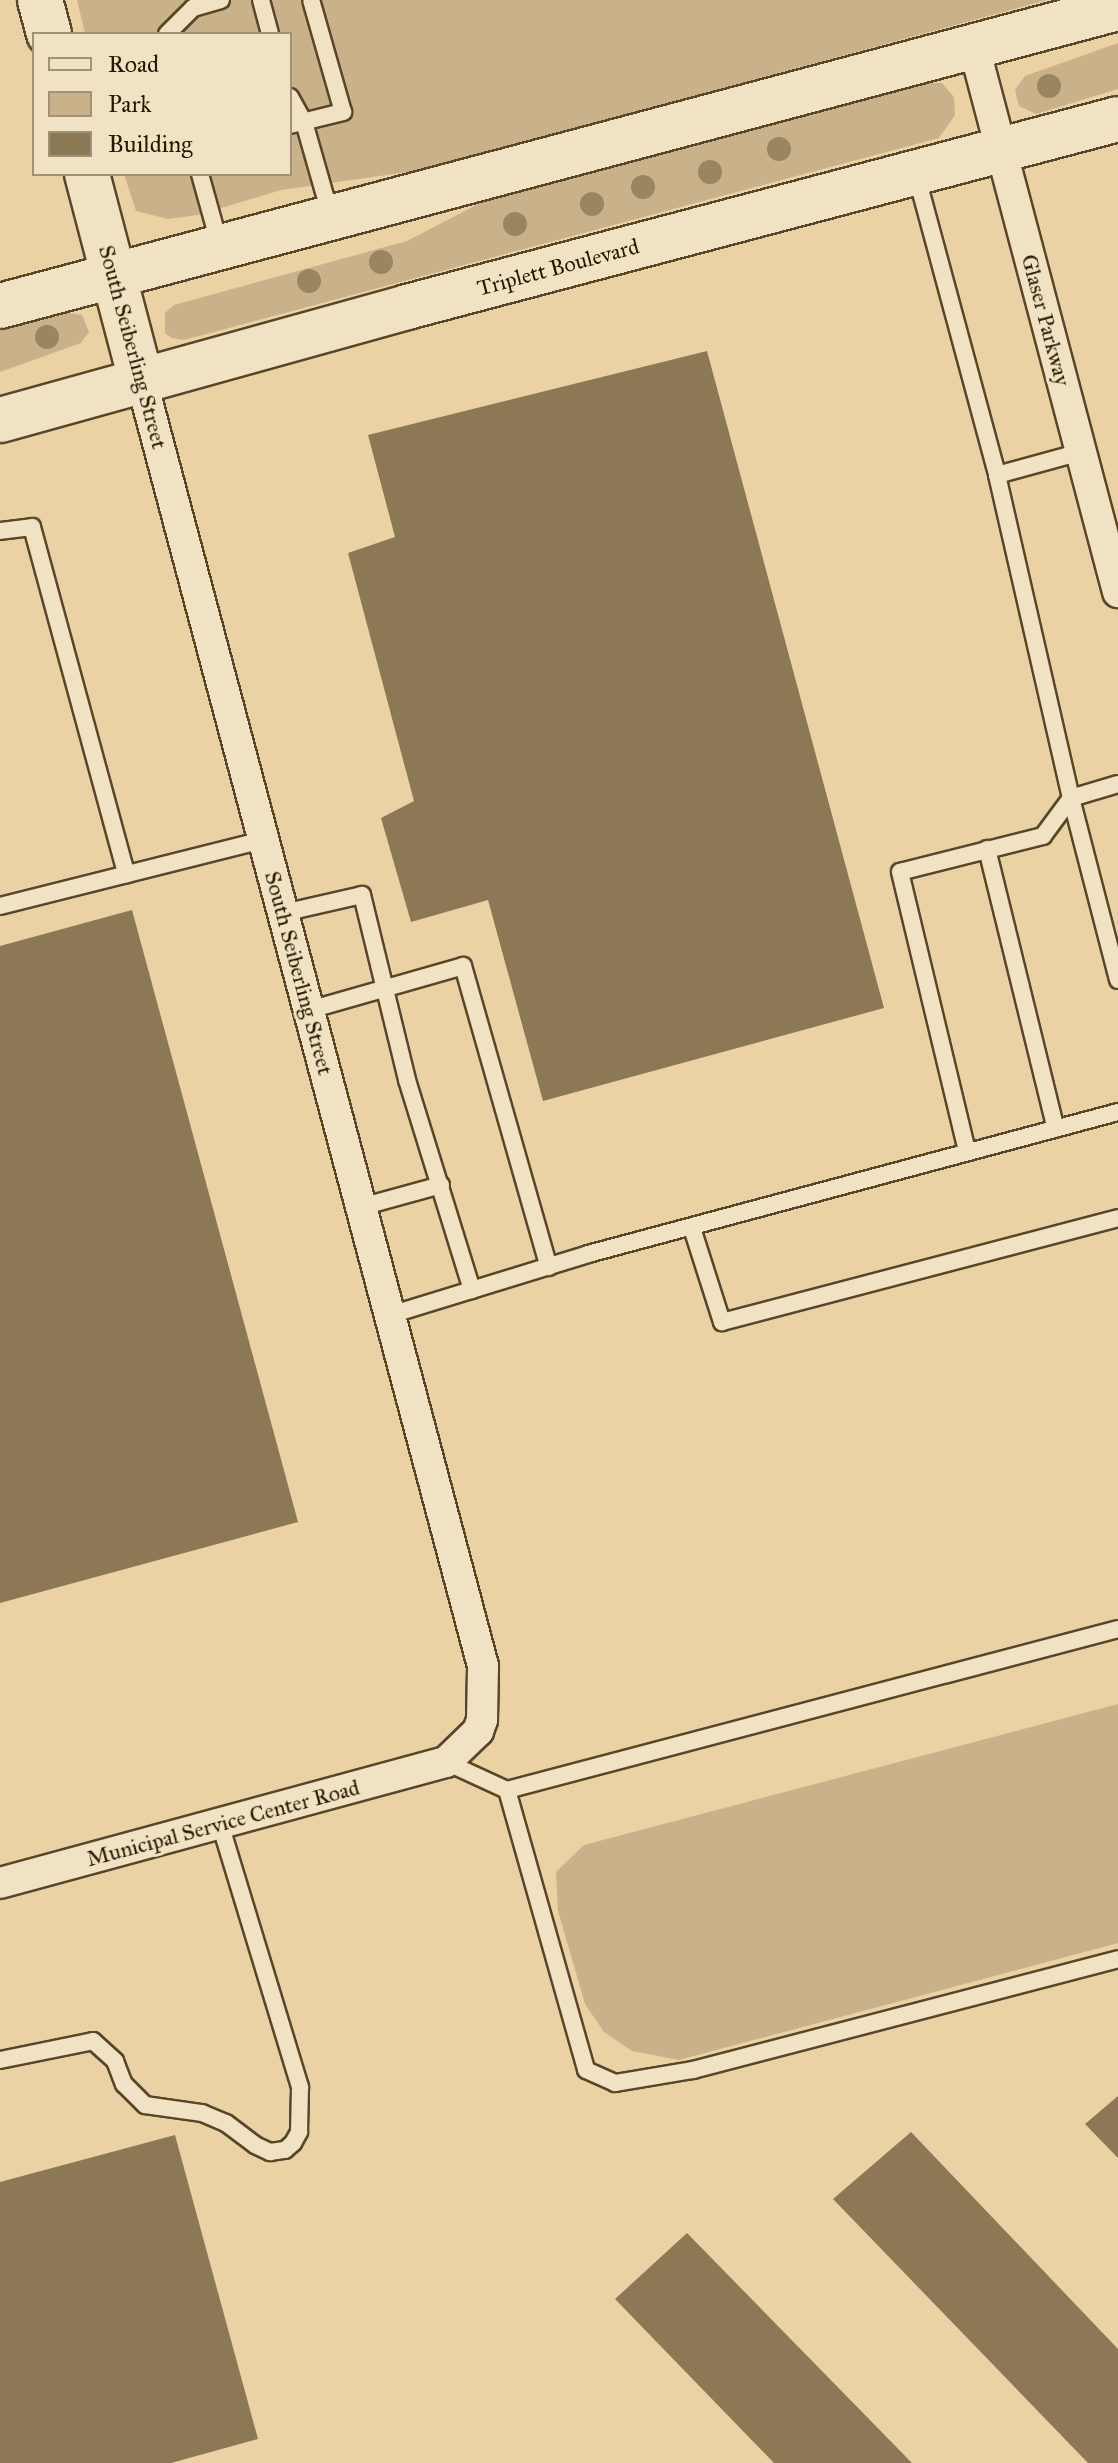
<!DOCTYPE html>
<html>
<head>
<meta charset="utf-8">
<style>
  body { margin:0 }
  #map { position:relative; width:1118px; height:2463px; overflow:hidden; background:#ead2a5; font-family:"IM FELL Great Primer",serif }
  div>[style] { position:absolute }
  .green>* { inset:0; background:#c9b289 }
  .building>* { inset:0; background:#8d7856 }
  .roads { filter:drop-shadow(2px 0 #584629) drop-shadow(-2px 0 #584629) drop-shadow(0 2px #584629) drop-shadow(0 -2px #584629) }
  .lane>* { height:16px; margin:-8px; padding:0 8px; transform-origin:8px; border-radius:8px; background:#f1e2c4 }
  .street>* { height:30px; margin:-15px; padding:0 15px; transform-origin:15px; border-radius:15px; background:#f1e2c4 }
  .secondary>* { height:44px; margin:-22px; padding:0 22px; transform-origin:22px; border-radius:22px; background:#f1e2c4 }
  .trees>* { width:24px; height:24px; margin:-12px; border-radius:50%; background:#9a8561 }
  span { translate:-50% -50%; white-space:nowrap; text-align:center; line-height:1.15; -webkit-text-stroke:6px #f1e2c4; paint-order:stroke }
  .street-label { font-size:22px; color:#281700 }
  .legend { position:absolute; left:32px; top:32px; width:260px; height:144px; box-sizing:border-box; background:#f1e2c4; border:2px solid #a19176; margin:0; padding:10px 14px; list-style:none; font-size:24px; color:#281700 }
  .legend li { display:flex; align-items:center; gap:16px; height:40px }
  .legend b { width:40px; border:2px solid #a19176 }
</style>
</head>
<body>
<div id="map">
  <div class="green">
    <i style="clip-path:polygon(77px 0,1047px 0,422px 170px,281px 190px,198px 215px,168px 219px,136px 211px,124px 174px,290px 174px,290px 34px,85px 34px)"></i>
    <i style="clip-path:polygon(1118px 43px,1118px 89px,1036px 114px,1019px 106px,1015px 90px,1025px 76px)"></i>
    <i style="clip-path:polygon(923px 83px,942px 83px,954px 97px,955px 115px,939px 138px,184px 340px,172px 338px,165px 333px,165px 313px,174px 305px,407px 241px,484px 201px)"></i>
    <i style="clip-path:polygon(69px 313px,82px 315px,89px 332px,81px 343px,0 372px,0 331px)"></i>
    <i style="clip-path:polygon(1118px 1704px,1118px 1943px,679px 2060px,632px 2051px,604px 2032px,585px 2004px,558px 1911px,556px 1872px,584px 1845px)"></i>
  </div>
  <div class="building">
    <i style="clip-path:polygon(707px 351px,884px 1008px,543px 1101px,488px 900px,411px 922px,381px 818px,414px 801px,348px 553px,395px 537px,368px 435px)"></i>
    <i style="clip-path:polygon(132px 910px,298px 1522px,0 1603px,0 946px)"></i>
    <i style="clip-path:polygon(1118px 2096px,1118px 2158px,1085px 2124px)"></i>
    <i style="clip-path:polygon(911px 2132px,1118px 2349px,1118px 2463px,1088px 2463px,833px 2199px)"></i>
    <i style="clip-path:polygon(175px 2135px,258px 2439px,171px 2463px,0 2463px,0 2182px)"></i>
    <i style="clip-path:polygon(687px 2233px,912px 2463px,774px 2463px,615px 2299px)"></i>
  </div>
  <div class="roads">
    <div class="lane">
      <i style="left:261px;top:0;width:35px;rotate:75deg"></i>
      <i style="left:167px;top:34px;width:37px;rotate:-45deg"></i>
      <i style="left:193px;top:8px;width:29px;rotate:-16deg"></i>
      <i style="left:290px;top:97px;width:29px;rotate:61deg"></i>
      <i style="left:304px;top:122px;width:99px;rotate:74.1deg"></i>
      <i style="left:290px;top:125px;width:55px;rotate:-13.8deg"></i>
      <i style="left:343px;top:112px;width:116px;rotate:-105.9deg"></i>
      <i style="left:200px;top:174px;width:75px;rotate:74.5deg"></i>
      <i style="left:916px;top:174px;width:312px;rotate:74.9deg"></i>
      <i style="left:997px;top:475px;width:331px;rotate:77.1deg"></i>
      <i style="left:1071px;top:798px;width:47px;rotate:126.4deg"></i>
      <i style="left:1043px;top:836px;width:147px;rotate:165.9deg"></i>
      <i style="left:900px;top:872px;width:288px;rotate:76.5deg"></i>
      <i style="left:997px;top:475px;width:87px;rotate:-15.3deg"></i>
      <i style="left:0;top:531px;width:32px;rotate:-7deg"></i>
      <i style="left:32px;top:527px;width:360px;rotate:74.8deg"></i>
      <i style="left:1118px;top:784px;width:49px;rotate:163.4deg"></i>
      <i style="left:1071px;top:798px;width:188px;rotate:75.5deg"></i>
      <i style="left:987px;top:849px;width:288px;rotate:76.2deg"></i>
      <i style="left:0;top:906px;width:271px;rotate:-14.1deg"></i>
      <i style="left:283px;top:913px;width:81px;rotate:-12.8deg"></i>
      <i style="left:362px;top:895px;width:190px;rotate:76.3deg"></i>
      <i style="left:407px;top:1080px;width:220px;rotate:72.8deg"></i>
      <i style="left:309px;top:1010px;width:160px;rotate:-15.9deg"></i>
      <i style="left:463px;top:966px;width:313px;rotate:74.1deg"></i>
      <i style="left:361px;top:1207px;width:83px;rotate:-15.4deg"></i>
      <i style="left:692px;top:1228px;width:99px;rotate:72.3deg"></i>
      <i style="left:722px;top:1322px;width:409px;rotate:-14.7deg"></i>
      <i style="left:390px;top:1315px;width:207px;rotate:-17.1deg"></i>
      <i style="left:588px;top:1254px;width:549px;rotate:-15deg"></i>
      <i style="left:446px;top:1762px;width:67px;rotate:24.7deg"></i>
      <i style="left:507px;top:1790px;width:632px;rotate:-14.76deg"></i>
      <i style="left:507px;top:1790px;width:291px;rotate:74.2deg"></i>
      <i style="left:586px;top:2070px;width:32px;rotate:24deg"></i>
      <i style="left:615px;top:2083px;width:79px;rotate:-9.5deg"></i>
      <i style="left:693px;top:2070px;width:439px;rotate:-14.6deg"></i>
      <i style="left:0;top:2060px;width:95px;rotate:-11.5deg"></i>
      <i style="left:93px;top:2041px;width:30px;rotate:42deg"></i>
      <i style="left:115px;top:2061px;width:25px;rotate:69deg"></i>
      <i style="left:124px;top:2084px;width:30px;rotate:45deg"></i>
      <i style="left:145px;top:2105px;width:58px;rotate:8deg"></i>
      <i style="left:202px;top:2113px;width:26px;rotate:23deg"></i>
      <i style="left:226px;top:2123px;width:36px;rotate:37deg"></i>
      <i style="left:255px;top:2145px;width:17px;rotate:25deg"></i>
      <i style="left:270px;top:2152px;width:15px;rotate:-8deg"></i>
      <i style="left:285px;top:2150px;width:11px;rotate:-41deg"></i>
      <i style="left:293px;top:2143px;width:13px;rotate:-61deg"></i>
      <i style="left:299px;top:2132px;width:45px;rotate:-88.7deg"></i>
      <i style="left:300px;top:2087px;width:275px;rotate:-106.9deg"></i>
    </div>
    <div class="street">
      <i style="left:974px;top:47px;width:564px;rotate:75.2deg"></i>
      <i style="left:0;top:1883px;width:462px;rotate:-15.2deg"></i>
      <i style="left:446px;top:1762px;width:45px;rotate:-44.1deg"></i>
      <i style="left:478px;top:1731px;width:12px;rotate:-70deg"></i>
      <i style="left:482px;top:1720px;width:54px;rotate:-88.9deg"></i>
      <i style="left:483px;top:1666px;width:1328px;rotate:-104.88deg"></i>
    </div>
    <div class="secondary">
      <i style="left:40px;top:0;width:35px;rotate:75deg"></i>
      <i style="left:87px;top:174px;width:216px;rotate:75.3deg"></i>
      <i style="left:0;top:306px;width:1157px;rotate:-14.93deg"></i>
      <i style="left:0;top:420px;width:422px;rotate:-15.5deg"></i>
      <i style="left:407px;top:307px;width:735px;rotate:-14.81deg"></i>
    </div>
  </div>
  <div class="trees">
    <i style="left:1049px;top:86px"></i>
    <i style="left:779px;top:149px"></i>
    <i style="left:710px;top:172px"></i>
    <i style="left:643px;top:187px"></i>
    <i style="left:592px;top:204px"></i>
    <i style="left:515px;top:224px"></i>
    <i style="left:381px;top:262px"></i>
    <i style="left:309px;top:281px"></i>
    <i style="left:47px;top:337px"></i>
  </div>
  <div class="street-label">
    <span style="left:558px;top:267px;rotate:-15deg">Triplett Boulevard</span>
    <span style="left:1046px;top:320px;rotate:75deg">Glaser Parkway</span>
    <span style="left:133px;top:347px;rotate:75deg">South Seiberling Street</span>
    <span style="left:299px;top:973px;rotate:75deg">South Seiberling Street</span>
    <span style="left:223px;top:1823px;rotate:-15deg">Municipal Service Center Road</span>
  </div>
  <ul class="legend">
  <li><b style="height:10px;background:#f1e2c4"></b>Road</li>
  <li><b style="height:22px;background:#c9b289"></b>Park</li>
  <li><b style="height:22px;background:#8d7856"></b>Building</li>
  </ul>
</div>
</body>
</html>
